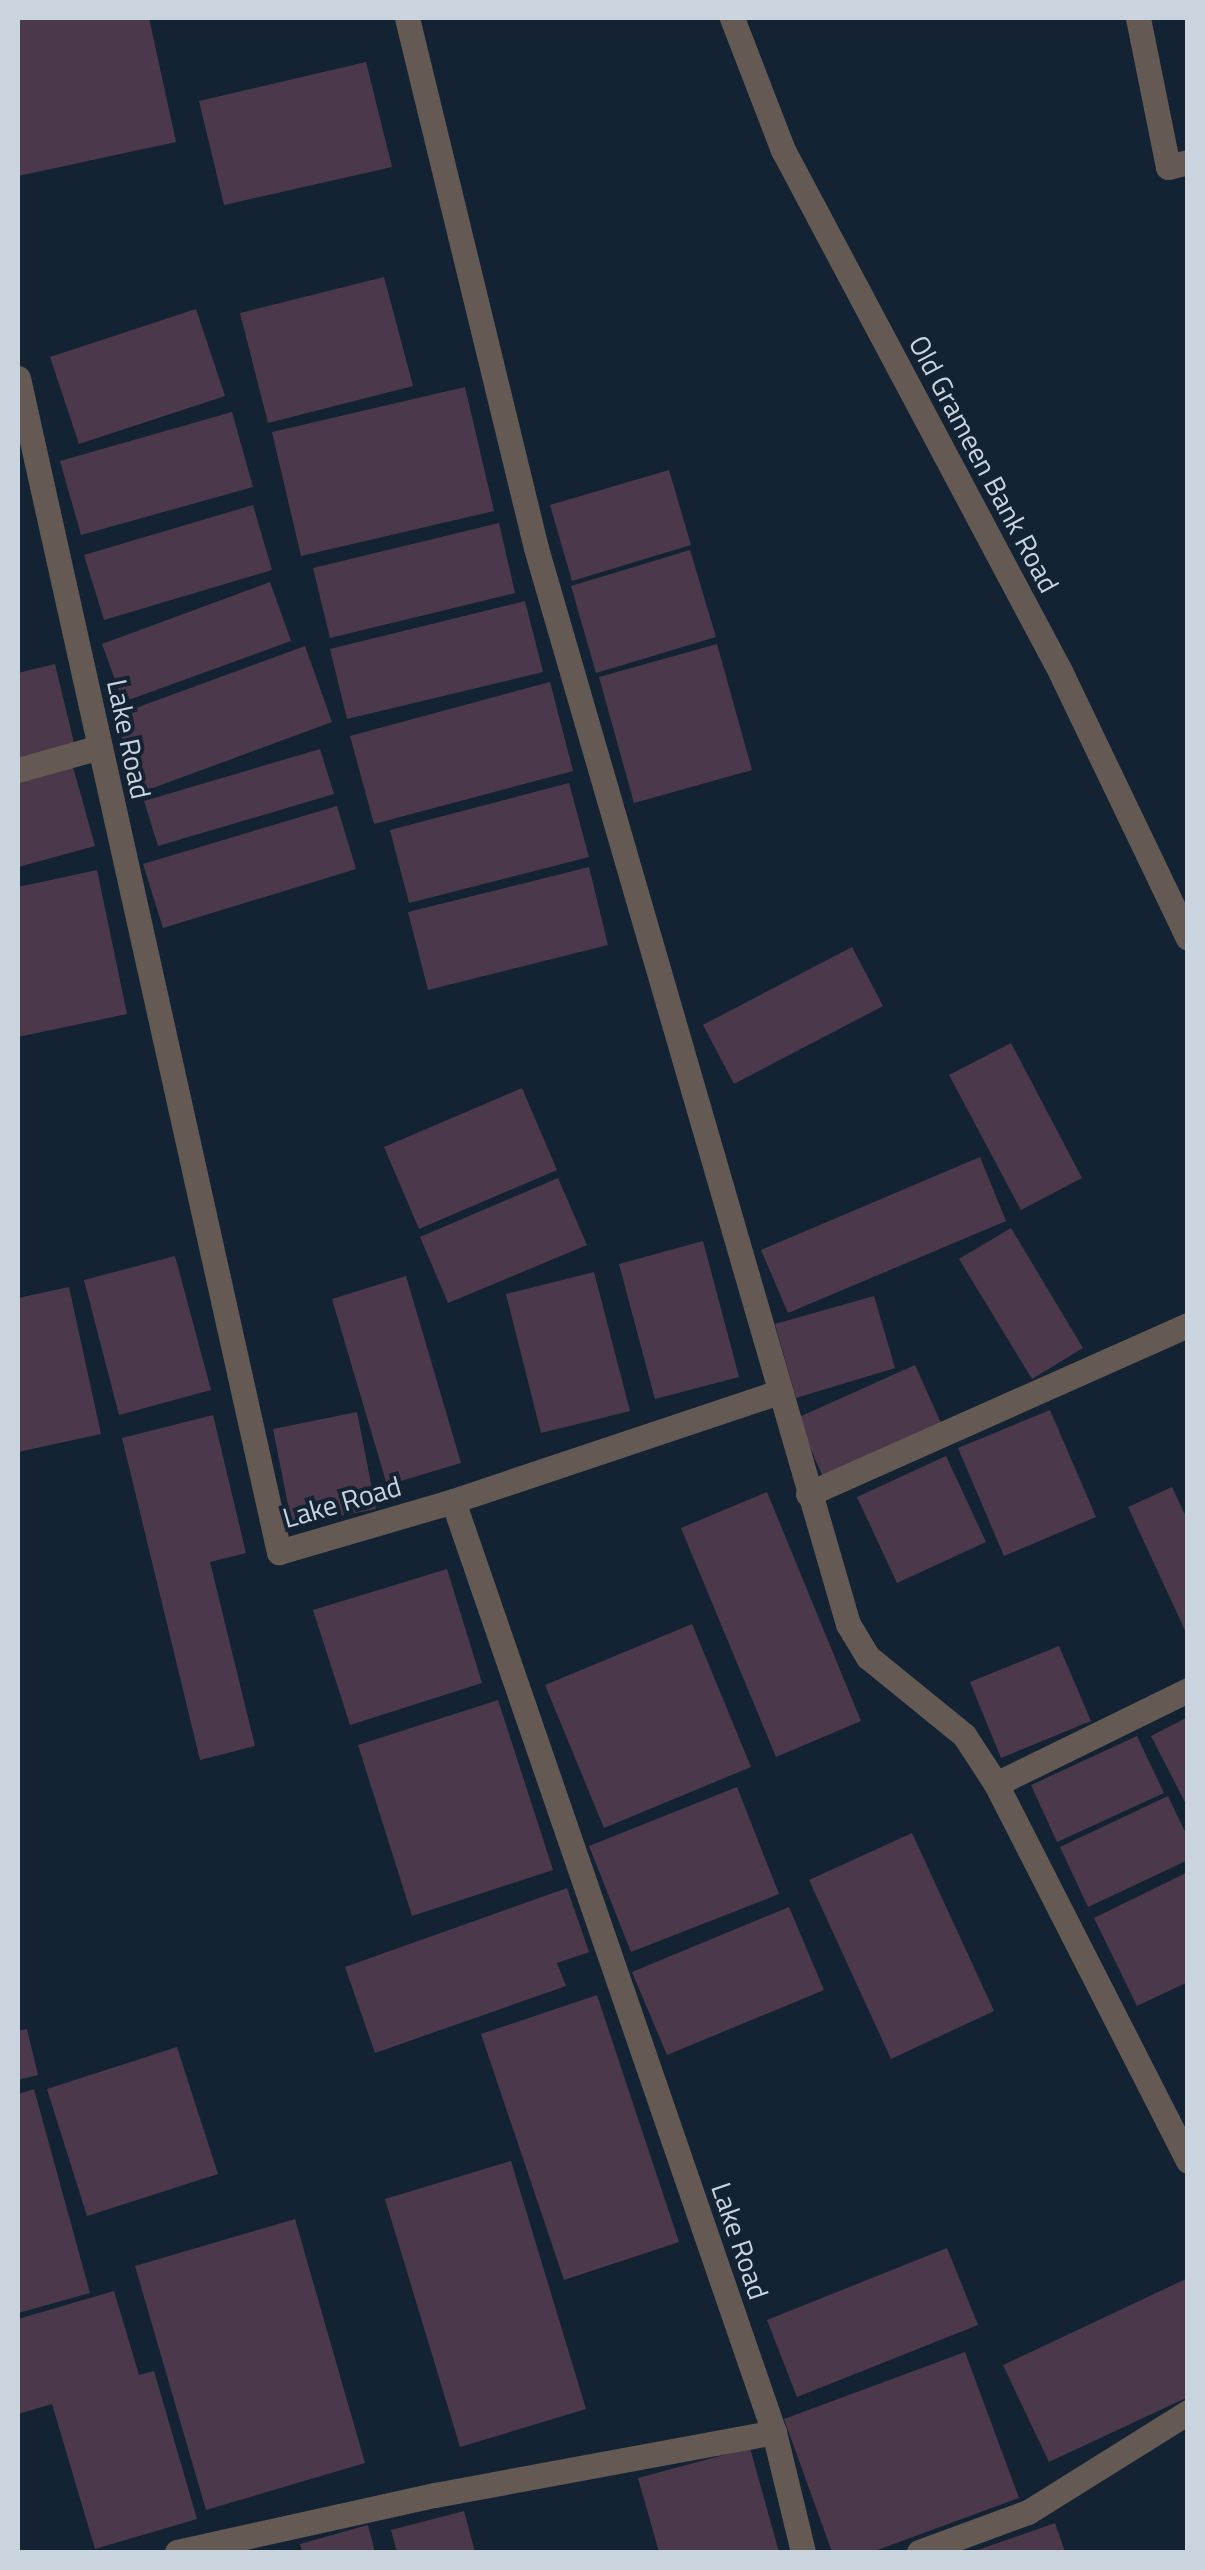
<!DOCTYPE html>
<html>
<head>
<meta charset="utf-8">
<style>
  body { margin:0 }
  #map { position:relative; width:1205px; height:2570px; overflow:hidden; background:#132333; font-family:"Titillium Web",sans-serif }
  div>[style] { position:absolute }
  .building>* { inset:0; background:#4b394b }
  .street>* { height:25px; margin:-12.5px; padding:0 12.5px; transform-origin:12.5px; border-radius:12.5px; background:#645a53 }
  span { translate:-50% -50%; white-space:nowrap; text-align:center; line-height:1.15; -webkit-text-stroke:8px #132333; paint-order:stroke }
  .street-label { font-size:28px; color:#cad4df }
  .frame { position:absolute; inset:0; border:20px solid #cad4df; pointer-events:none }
</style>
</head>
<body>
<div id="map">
  <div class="building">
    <i style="clip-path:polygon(18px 18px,149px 18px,176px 142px,18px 176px)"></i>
    <i style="clip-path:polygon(366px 62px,392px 167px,224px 205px,199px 101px)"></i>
    <i style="clip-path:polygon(384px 277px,413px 386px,268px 423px,240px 313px)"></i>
    <i style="clip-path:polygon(196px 309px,225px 396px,79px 444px,50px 357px)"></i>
    <i style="clip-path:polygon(465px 387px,494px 511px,301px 556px,272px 432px)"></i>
    <i style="clip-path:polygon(232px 412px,253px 487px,81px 535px,60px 461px)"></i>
    <i style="clip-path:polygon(669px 470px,691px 545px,572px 581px,550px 505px)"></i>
    <i style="clip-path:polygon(253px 505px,272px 570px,104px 620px,84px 555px)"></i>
    <i style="clip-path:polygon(499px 523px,515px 593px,330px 638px,313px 568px)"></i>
    <i style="clip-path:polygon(690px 550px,716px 637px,596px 673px,571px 586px)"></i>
    <i style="clip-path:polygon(270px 582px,291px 641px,123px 702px,102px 644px)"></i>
    <i style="clip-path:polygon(525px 601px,543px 672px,347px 719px,330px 649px)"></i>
    <i style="clip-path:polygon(717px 644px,752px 770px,634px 803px,599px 677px)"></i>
    <i style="clip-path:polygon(305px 646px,332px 722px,142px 792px,114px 716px)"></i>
    <i style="clip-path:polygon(55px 664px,75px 747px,18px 761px,18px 673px)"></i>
    <i style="clip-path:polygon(550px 682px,573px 771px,374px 824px,350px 736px)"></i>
    <i style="clip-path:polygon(320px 749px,334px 794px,158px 846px,144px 801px)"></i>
    <i style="clip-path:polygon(72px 763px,95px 846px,18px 867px,18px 777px)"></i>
    <i style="clip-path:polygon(569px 783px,589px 857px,409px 903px,390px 830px)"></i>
    <i style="clip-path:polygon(337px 806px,356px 869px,163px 928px,143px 864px)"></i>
    <i style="clip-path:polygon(589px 867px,608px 945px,428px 990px,408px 912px)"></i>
    <i style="clip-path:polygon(97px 870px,127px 1014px,18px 1037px,18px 887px)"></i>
    <i style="clip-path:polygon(852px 947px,883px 1006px,734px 1084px,703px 1025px)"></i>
    <i style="clip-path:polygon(1011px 1043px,1082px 1178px,1021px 1210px,949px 1075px)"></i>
    <i style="clip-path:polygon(522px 1088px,557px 1170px,419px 1229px,384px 1147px)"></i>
    <i style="clip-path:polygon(980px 1157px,1006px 1221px,788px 1313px,761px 1250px)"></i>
    <i style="clip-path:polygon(558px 1178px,587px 1245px,448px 1303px,420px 1237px)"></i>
    <i style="clip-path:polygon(1011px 1228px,1083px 1348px,1032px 1379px,959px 1259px)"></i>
    <i style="clip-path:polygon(703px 1241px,739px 1377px,655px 1399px,619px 1264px)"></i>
    <i style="clip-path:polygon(175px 1256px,211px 1390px,119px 1415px,84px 1280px)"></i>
    <i style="clip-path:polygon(594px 1272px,630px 1411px,541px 1433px,506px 1294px)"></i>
    <i style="clip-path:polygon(406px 1276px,461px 1463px,387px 1485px,332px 1299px)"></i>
    <i style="clip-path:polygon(69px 1287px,101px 1434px,18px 1452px,18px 1298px)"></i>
    <i style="clip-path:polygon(874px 1296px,895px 1368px,796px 1398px,775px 1324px)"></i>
    <i style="clip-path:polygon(915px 1365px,941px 1423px,823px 1477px,797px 1418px)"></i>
    <i style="clip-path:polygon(1050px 1410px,1096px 1517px,1004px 1556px,958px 1448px)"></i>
    <i style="clip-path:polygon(357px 1412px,376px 1509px,292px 1525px,273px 1429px)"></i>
    <i style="clip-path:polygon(213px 1415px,246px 1553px,210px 1562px,255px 1746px,200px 1760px,122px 1438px)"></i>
    <i style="clip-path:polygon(946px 1456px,986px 1542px,897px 1583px,857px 1497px)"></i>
    <i style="clip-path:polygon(1172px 1487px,1188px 1521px,1188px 1637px,1128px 1507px)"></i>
    <i style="clip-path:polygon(767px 1492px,861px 1721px,776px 1757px,681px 1528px)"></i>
    <i style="clip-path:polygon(447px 1569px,482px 1683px,350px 1725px,313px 1610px)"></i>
    <i style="clip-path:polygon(692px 1624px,751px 1767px,604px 1828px,545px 1685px)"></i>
    <i style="clip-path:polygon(1059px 1646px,1091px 1721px,1001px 1758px,970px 1682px)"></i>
    <i style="clip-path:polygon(498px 1700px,553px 1870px,412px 1916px,358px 1745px)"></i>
    <i style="clip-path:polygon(1188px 1717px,1188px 1808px,1151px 1736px)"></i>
    <i style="clip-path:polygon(1137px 1736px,1164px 1793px,1057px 1842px,1031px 1785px)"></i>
    <i style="clip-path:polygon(737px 1787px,779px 1894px,631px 1952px,589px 1846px)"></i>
    <i style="clip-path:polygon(1168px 1796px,1188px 1838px,1188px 1860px,1088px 1907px,1060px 1847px)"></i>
    <i style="clip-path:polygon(912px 1833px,994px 2011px,891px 2059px,809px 1880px)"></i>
    <i style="clip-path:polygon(1188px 1872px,1188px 1982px,1137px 2006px,1094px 1918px)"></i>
    <i style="clip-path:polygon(567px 1888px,589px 1952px,557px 1963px,566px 1986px,375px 2053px,345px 1967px)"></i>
    <i style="clip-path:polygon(789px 1907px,824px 1990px,667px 2055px,632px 1972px)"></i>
    <i style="clip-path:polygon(597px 1995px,679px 2242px,564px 2280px,481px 2034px)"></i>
    <i style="clip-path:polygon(27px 2029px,38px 2075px,18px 2080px,18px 2031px)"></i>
    <i style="clip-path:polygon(177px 2047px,218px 2174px,87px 2216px,47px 2089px)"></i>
    <i style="clip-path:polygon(34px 2089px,90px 2293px,18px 2313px,18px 2094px)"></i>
    <i style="clip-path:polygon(511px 2161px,586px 2409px,460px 2447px,385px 2199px)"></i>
    <i style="clip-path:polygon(295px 2219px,365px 2463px,206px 2510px,135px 2266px)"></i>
    <i style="clip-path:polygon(947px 2248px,978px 2325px,797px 2397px,767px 2320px)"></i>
    <i style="clip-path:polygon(1188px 2278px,1188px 2397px,1049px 2462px,1003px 2365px)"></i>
    <i style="clip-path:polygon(114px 2291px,139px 2375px,154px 2371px,197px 2519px,95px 2549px,52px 2404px,18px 2414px,18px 2319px)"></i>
    <i style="clip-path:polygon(965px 2352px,1019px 2498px,872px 2552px,832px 2552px,784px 2419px)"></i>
    <i style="clip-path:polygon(750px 2448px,779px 2552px,659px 2552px,638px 2478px)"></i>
    <i style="clip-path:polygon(464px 2511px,475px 2552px,397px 2552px,391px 2530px)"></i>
    <i style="clip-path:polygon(1055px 2523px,1065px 2552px,972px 2552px)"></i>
    <i style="clip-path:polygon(368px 2525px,375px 2552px,302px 2552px,300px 2544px)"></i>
  </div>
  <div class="street">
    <i style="left:407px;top:18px;width:545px;rotate:76.32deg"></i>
    <i style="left:536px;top:548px;width:1120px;rotate:73.83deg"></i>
    <i style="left:848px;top:1624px;width:39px;rotate:59deg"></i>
    <i style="left:868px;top:1657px;width:124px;rotate:39.1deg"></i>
    <i style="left:964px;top:1735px;width:59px;rotate:56.9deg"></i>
    <i style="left:996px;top:1784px;width:423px;rotate:63deg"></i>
    <i style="left:732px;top:18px;width:142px;rotate:68.9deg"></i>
    <i style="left:783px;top:150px;width:590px;rotate:62deg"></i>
    <i style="left:1060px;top:671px;width:296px;rotate:64.4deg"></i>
    <i style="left:1138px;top:18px;width:152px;rotate:78.6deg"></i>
    <i style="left:1168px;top:167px;width:21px;rotate:-14deg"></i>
    <i style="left:18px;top:378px;width:1203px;rotate:77.47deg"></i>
    <i style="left:279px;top:1552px;width:181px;rotate:-16.3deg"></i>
    <i style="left:453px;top:1501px;width:985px;rotate:70.98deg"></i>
    <i style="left:774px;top:2432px;width:123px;rotate:76.4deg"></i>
    <i style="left:18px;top:770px;width:85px;rotate:-15.7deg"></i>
    <i style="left:808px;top:1494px;width:416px;rotate:-24deg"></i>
    <i style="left:453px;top:1501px;width:341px;rotate:-18.5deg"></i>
    <i style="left:996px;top:1784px;width:214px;rotate:-26.1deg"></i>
    <i style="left:177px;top:2552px;width:264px;rotate:-12.5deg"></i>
    <i style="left:435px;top:2495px;width:345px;rotate:-10.5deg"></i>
    <i style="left:919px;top:2552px;width:116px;rotate:-20.2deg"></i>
    <i style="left:1028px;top:2512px;width:189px;rotate:-32deg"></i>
  </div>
  <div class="street-label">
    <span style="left:984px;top:464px;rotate:62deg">Old Grameen Bank Road</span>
    <span style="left:129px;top:739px;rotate:78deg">Lake Road</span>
    <span style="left:342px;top:1502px;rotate:-16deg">Lake Road</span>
    <span style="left:740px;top:2241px;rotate:71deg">Lake Road</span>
  </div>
  <div class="frame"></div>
</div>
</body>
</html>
